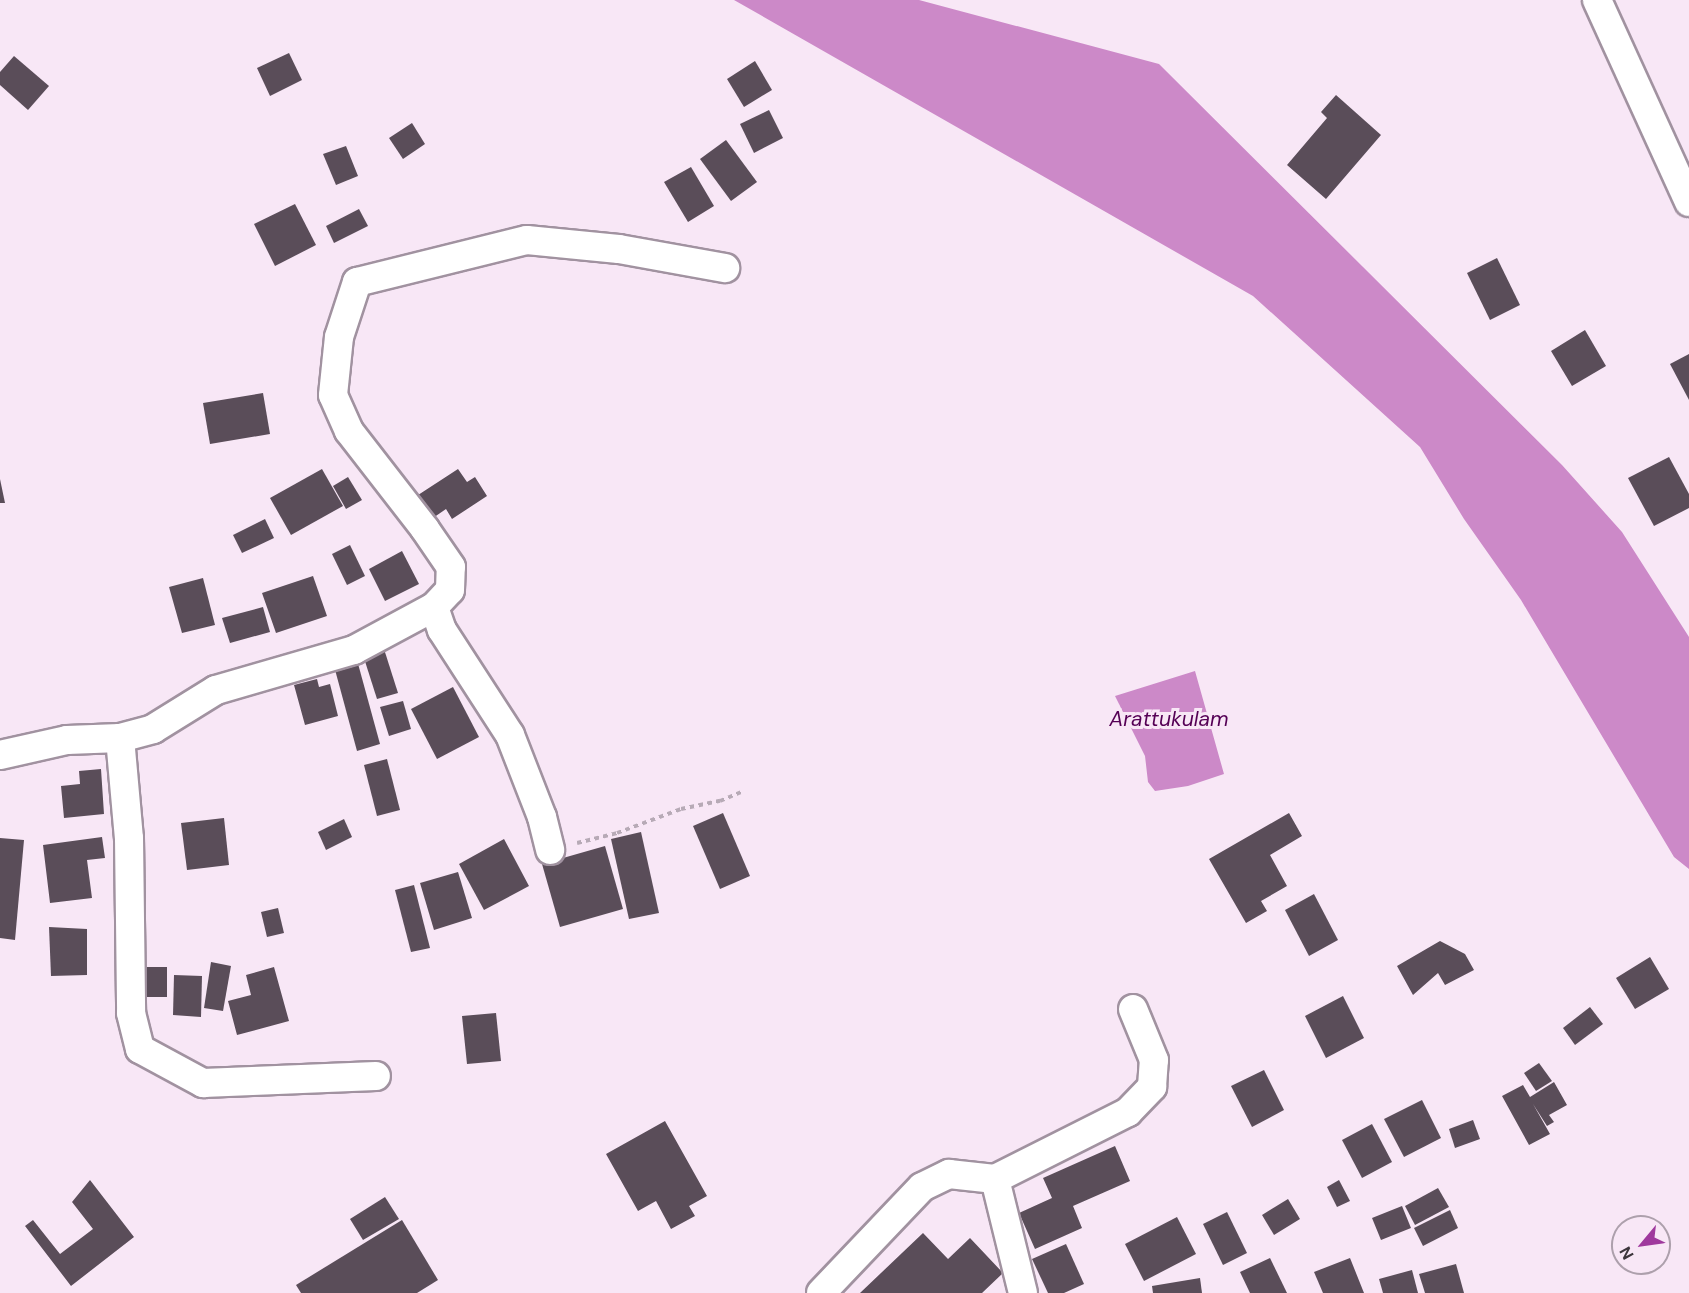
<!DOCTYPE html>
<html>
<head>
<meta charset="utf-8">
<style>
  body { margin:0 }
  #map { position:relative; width:1689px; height:1293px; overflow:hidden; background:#f8e7f6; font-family:"DM Sans",sans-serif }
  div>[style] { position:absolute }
  .water>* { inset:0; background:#cc89c8 }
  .building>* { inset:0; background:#5a4d59 }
  .path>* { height:4px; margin-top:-2px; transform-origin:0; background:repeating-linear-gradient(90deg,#b7aab6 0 4.5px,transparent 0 9px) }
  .roads { filter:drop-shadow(2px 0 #a192a0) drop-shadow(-2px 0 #a192a0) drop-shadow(0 2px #a192a0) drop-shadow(0 -2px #a192a0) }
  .minor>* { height:28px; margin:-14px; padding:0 14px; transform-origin:14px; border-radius:14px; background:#fff }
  span { translate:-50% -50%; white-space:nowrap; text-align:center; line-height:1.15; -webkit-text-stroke:6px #f8e7f6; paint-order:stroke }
  .water-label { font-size:21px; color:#505; font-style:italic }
  .north { position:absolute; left:1611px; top:1215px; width:60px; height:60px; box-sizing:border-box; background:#f8e7f6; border:2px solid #ada0ac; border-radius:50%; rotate:241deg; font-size:16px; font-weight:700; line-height:24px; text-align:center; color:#3d363c }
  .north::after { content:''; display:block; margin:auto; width:21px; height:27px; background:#9f399d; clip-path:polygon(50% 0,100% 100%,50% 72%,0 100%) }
</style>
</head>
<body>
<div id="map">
  <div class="water">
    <i style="clip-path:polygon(734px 0,919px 0,1159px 64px,1562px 465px,1622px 532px,1689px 637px,1689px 869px,1674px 857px,1521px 600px,1464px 519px,1420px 447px,1253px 296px)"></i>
    <i style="clip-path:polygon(1195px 671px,1224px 774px,1188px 786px,1155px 791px,1148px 782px,1145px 756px,1115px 696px)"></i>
  </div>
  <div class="building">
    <i style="clip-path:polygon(289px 53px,302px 80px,270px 96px,257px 68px)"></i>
    <i style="clip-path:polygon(14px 56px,49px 86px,28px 110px,0 85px,0 72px)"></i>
    <i style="clip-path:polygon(755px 61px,772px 90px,744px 107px,727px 79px)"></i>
    <i style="clip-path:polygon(1336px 95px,1381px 135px,1326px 199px,1287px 165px,1327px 118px,1321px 112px)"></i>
    <i style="clip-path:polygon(769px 110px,783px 138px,754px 153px,740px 124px)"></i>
    <i style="clip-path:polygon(412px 123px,425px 144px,403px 159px,389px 138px)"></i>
    <i style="clip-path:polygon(726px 140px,757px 182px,731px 201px,700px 159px)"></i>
    <i style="clip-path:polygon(346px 146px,358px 176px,336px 185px,323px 154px)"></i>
    <i style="clip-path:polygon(691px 167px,714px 206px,688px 222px,664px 182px)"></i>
    <i style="clip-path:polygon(295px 204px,316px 245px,275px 266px,254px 224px)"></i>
    <i style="clip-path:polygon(359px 209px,368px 226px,334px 243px,326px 226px)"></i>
    <i style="clip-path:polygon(1497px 258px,1520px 305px,1490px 320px,1467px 273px)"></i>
    <i style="clip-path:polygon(1585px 330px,1606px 366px,1572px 386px,1551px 351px)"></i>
    <i style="clip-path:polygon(1689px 354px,1689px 400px,1670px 364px)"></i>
    <i style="clip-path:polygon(263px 393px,270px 434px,210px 444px,203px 403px)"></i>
    <i style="clip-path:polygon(1669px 457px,1689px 494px,1689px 508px,1654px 526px,1628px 478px)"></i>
    <i style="clip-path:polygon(322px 469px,343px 506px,291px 535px,270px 498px)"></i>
    <i style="clip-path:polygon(458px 469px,467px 482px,475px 477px,487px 496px,452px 519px,446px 509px,430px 520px,415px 497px)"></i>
    <i style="clip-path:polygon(348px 477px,362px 500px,346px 509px,333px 486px)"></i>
    <i style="clip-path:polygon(0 479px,5px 503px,0 503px)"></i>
    <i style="clip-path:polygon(265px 519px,274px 538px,242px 553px,233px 535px)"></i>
    <i style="clip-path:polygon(350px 545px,365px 576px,347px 585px,332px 554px)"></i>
    <i style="clip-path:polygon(402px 551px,419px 584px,385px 601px,369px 569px)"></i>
    <i style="clip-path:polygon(313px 576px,327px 616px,276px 633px,262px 593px)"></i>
    <i style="clip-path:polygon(203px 578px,215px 625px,182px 633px,169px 587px)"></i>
    <i style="clip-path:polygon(263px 607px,270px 632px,230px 643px,222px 618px)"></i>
    <i style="clip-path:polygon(384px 649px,398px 693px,377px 699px,363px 655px)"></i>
    <i style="clip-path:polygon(357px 660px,380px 744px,357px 751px,334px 666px)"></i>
    <i style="clip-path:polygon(317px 679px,319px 687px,330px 684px,338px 716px,305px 725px,294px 685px)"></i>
    <i style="clip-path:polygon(453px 687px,479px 737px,437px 759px,411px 709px)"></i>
    <i style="clip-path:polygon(403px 701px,411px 729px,389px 736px,380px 707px)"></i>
    <i style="clip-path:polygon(387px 759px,400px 810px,377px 816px,364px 765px)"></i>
    <i style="clip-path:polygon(101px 769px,104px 814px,64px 818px,61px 786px,80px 784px,79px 771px)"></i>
    <i style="clip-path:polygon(723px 813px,750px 876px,720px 889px,693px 826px)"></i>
    <i style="clip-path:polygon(1289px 813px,1302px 836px,1270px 855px,1287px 886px,1261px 901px,1267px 911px,1246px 923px,1209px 859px)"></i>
    <i style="clip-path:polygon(224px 818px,229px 865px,187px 870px,181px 823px)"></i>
    <i style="clip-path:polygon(344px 819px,352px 837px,326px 850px,318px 832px)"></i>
    <i style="clip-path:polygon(641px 832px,659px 913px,629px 919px,611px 839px)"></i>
    <i style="clip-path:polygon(102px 837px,105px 858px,87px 860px,92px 898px,50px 903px,43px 845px)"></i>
    <i style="clip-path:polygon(0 838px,24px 840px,15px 940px,0 938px)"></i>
    <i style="clip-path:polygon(504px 839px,529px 886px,484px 910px,459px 864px)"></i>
    <i style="clip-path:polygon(605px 846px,623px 909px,560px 927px,542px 864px)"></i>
    <i style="clip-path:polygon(458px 872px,472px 918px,434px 930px,420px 883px)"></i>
    <i style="clip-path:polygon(414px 885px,430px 948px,411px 952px,395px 890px)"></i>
    <i style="clip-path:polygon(1314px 894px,1338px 940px,1309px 956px,1285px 910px)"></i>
    <i style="clip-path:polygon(278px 908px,284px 933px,267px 937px,261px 912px)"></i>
    <i style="clip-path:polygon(49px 927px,87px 929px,87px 975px,51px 976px)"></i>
    <i style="clip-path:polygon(1440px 941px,1465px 954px,1474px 970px,1445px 985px,1438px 973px,1413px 995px,1397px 966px)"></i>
    <i style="clip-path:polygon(1650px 957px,1669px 989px,1635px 1009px,1616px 978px)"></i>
    <i style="clip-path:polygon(211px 962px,231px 966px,223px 1011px,204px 1008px)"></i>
    <i style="clip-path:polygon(144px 967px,167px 967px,167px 997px,144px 997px)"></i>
    <i style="clip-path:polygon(274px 967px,289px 1021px,237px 1035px,228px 1001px,251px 995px,246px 975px)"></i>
    <i style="clip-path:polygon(174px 975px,202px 976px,201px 1017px,173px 1015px)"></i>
    <i style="clip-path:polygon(1343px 996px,1364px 1038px,1326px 1058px,1305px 1016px)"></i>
    <i style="clip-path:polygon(1590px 1007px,1603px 1024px,1575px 1045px,1563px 1028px)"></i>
    <i style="clip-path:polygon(496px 1013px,501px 1061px,467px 1064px,462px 1016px)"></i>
    <i style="clip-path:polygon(1539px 1063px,1552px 1081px,1536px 1091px,1524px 1073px)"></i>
    <i style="clip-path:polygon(1264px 1070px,1284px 1110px,1252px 1127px,1231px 1086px)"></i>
    <i style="clip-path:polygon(1554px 1082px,1567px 1105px,1549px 1115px,1554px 1122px,1547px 1126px,1533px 1104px,1550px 1134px,1529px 1145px,1502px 1096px,1523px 1085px,1530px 1097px)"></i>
    <i style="clip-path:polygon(1422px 1100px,1441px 1138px,1404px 1157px,1384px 1119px)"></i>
    <i style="clip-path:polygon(1473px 1120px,1480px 1139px,1455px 1148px,1449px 1129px)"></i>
    <i style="clip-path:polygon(665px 1121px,707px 1196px,689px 1206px,695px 1216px,671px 1229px,656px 1201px,638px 1211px,606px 1154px)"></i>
    <i style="clip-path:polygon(1372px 1124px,1392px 1162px,1362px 1178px,1342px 1140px)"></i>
    <i style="clip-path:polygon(1115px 1146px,1130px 1181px,1073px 1206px,1082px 1228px,1035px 1249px,1019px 1213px,1052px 1198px,1043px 1178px)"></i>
    <i style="clip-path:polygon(90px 1180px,134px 1237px,71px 1286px,25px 1226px,33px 1220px,60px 1254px,93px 1229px,72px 1202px)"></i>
    <i style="clip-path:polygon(1339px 1180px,1350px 1201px,1337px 1207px,1327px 1187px)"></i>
    <i style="clip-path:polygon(1438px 1188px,1449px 1207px,1415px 1225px,1405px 1206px)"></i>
    <i style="clip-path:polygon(385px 1197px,399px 1219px,363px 1240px,350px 1219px)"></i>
    <i style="clip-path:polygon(1288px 1199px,1300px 1219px,1274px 1235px,1262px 1215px)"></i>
    <i style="clip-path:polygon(1402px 1206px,1411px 1228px,1381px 1240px,1372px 1218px)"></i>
    <i style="clip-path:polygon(1450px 1210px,1458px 1228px,1423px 1246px,1414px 1228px)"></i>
    <i style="clip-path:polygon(1227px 1212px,1247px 1253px,1223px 1265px,1203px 1224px)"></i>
    <i style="clip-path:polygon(1177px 1217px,1196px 1254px,1144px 1281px,1125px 1244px)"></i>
    <i style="clip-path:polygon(402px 1220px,438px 1280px,417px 1293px,301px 1293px,296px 1285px)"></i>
    <i style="clip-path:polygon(923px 1233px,948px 1259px,970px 1238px,1003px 1273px,982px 1293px,860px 1293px)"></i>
    <i style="clip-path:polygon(1066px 1244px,1084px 1284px,1064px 1293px,1048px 1293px,1032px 1259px)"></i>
    <i style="clip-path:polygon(1270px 1258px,1287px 1293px,1250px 1293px,1240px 1272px)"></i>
    <i style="clip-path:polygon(1350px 1258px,1364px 1293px,1323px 1293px,1314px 1272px)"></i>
    <i style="clip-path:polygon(1456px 1264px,1464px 1293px,1425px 1293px,1419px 1274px)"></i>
    <i style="clip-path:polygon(1412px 1270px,1418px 1293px,1383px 1293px,1379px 1279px)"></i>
    <i style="clip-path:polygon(1200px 1278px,1202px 1293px,1153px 1293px,1152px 1286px)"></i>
  </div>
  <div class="path">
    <i style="left:577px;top:843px;width:41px;rotate:-14deg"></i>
    <i style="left:617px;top:833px;width:68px;rotate:-20.6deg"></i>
    <i style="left:681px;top:809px;width:40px;rotate:-12deg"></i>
    <i style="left:720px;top:801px;width:25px;rotate:-23deg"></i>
  </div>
  <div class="roads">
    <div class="minor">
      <i style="left:1597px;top:0;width:222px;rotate:65.5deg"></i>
      <i style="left:434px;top:607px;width:24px;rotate:71deg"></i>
      <i style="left:442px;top:630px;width:125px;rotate:57.1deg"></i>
      <i style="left:510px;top:735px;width:88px;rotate:68.7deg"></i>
      <i style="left:542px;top:817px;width:34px;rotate:76deg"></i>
      <i style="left:120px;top:738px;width:100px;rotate:84.9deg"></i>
      <i style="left:129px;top:838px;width:175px;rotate:89.3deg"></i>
      <i style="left:131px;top:1013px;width:37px;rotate:76deg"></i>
      <i style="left:140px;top:1049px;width:72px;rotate:28.4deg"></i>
      <i style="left:203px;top:1083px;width:173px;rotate:-2.3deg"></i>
      <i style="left:0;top:755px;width:69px;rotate:-12.6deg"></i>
      <i style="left:67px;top:740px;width:53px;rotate:-2.2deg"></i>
      <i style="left:120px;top:738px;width:34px;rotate:-15deg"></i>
      <i style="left:153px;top:729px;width:74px;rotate:-31.8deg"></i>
      <i style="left:216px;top:690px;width:144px;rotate:-16.2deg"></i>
      <i style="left:354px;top:650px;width:91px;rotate:-28.3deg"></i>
      <i style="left:434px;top:607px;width:23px;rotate:-47deg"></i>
      <i style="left:450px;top:590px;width:23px;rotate:-88deg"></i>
      <i style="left:451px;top:567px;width:46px;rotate:-124.4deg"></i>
      <i style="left:425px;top:529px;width:124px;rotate:-127.8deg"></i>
      <i style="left:349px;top:431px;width:39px;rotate:-114deg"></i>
      <i style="left:333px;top:395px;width:58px;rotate:-84.1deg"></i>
      <i style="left:339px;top:337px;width:58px;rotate:-71.9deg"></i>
      <i style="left:357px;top:282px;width:175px;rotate:-13.9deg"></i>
      <i style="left:527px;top:240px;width:92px;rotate:5.6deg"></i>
      <i style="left:619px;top:249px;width:108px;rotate:10.2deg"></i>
      <i style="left:995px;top:1179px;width:117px;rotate:76.2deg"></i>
      <i style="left:821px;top:1293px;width:146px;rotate:-46.4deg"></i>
      <i style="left:922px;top:1187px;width:30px;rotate:-26deg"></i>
      <i style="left:949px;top:1174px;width:46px;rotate:6.2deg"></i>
      <i style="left:995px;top:1179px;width:149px;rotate:-26.7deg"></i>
      <i style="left:1128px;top:1112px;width:35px;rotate:-46deg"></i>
      <i style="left:1152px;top:1087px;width:27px;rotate:-86deg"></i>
      <i style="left:1154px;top:1060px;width:55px;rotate:-112.4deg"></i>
    </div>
  </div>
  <div class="water-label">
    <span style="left:1169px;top:719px">Arattukulam</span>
  </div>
  <div class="north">N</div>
</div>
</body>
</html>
